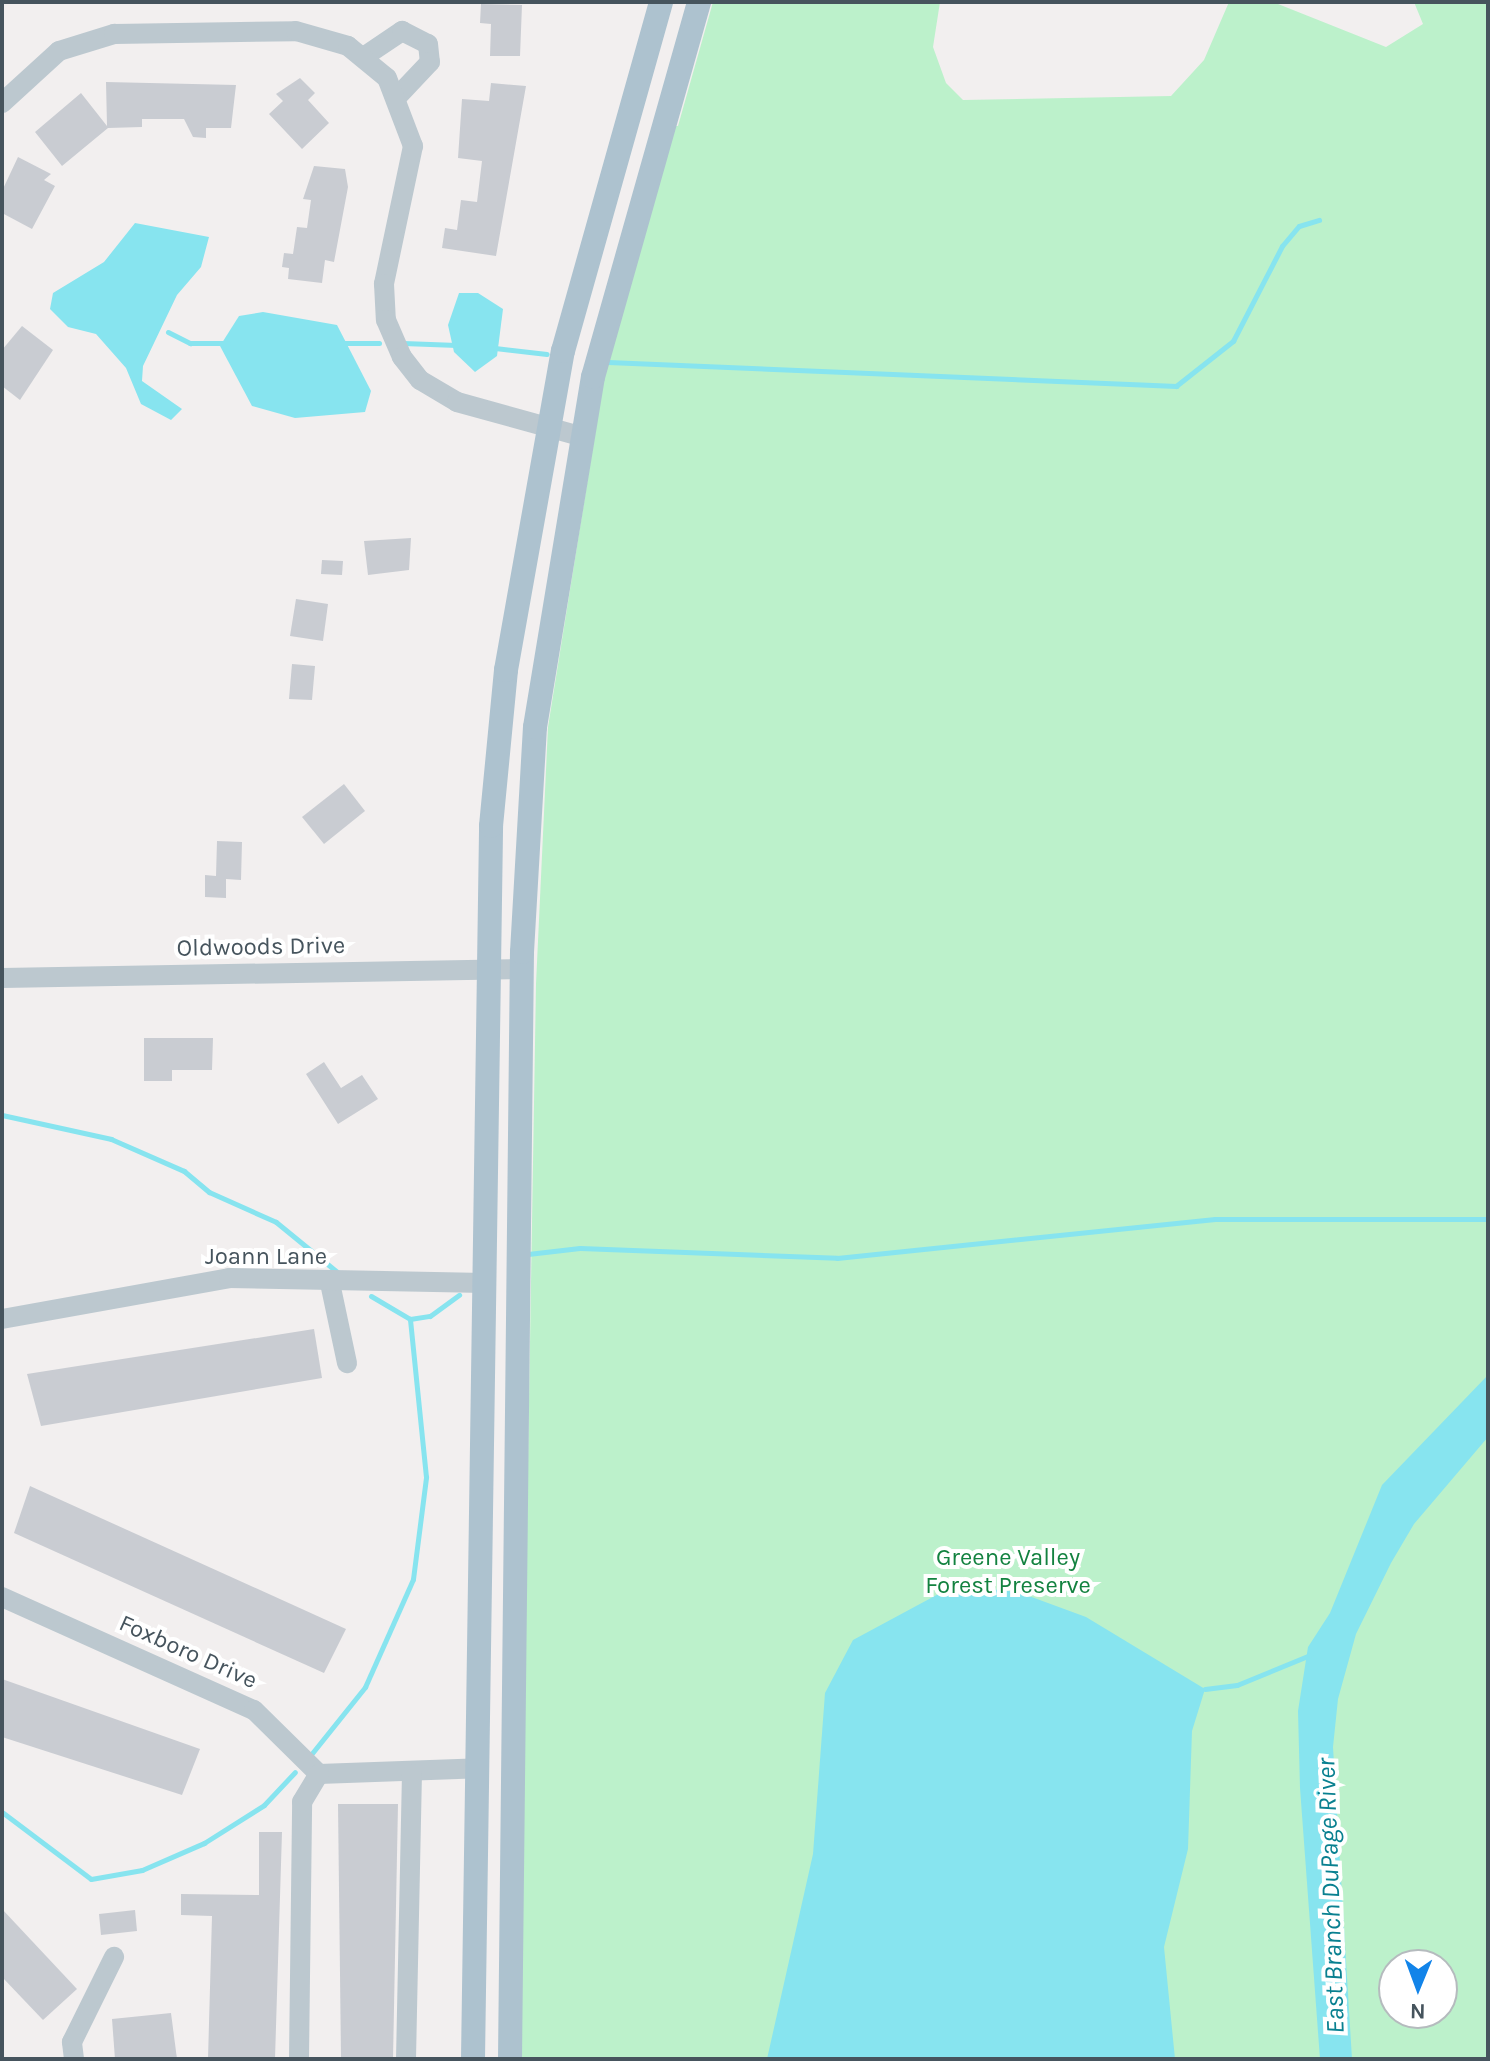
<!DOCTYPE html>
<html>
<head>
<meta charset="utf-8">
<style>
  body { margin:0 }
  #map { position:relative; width:1490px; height:2061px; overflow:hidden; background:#f2efef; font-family:Karla,sans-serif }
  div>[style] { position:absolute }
  .green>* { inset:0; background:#bcf1cb }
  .water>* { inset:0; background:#87e4ef }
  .stream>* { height:5px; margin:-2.5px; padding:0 2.5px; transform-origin:2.5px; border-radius:2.5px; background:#87e4ef }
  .building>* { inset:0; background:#c9ccd2 }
  .minor>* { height:20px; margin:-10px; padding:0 10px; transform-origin:10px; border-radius:10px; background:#bcc8cf }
  .major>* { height:24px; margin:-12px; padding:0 12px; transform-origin:12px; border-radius:12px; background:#adc2cf }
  span { translate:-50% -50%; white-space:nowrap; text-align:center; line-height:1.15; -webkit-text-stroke:8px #fff; paint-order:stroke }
  .street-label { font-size:24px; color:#46545d }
  .park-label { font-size:24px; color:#138240 }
  .water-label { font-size:26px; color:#098090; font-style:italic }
  .frame { position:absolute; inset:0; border:4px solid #46545d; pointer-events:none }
  .north { position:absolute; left:1378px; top:1949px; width:80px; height:80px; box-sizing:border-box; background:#fff; border:2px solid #b5bbbe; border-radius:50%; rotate:181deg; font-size:22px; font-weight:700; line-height:32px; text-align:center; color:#46545d }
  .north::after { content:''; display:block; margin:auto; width:28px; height:36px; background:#1284e9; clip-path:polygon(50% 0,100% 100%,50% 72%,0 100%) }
</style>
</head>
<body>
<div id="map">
  <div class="green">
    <i style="clip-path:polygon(evenodd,713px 2px,940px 2px,933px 47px,946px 83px,963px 100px,1171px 96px,1204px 60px,1229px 2px,1273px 2px,1386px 47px,1423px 24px,1414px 2px,1488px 2px,1488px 2059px,518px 2059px,536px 984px,548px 727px,603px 384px,670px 126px,678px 126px,713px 2px,1394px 1965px,1442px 1965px,1442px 2013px,1394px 2013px,1394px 1965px)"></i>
  </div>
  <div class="water">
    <i style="clip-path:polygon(135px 223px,209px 237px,201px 267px,177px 295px,143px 366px,142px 381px,182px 409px,171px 420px,141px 404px,126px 368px,96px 334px,68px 327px,50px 309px,53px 293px,104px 262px)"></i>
    <i style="clip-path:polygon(459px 293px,478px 293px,503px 309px,497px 356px,475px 372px,454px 352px,448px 325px)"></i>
    <i style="clip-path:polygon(263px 312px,337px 325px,371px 391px,365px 412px,295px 418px,252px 406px,220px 346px,239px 316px)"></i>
    <i style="clip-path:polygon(1488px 1375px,1488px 1437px,1414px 1524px,1391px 1563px,1356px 1634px,1338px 1699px,1333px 1747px,1352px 2059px,1320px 2059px,1300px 1788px,1298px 1711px,1308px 1647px,1330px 1613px,1382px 1485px)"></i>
    <i style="clip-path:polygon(981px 1588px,1018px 1592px,1086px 1617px,1205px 1689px,1192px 1731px,1188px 1849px,1164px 1947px,1175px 2059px,767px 2059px,813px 1854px,825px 1693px,853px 1640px,944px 1591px)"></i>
  </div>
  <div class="stream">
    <i style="left:168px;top:332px;width:25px;rotate:27deg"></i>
    <i style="left:190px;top:343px;width:38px"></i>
    <i style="left:342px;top:343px;width:37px"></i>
    <i style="left:403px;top:343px;width:54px;rotate:2.1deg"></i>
    <i style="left:495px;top:348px;width:52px;rotate:6.6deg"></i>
    <i style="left:608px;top:362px;width:569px;rotate:2.42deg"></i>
    <i style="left:1176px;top:386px;width:73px;rotate:-38.3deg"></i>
    <i style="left:1233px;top:341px;width:107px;rotate:-62.7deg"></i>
    <i style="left:1282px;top:246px;width:26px;rotate:-50deg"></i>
    <i style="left:1299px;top:226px;width:21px;rotate:-17deg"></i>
    <i style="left:2px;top:1115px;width:112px;rotate:12.4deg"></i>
    <i style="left:111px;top:1139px;width:80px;rotate:23.7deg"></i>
    <i style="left:184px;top:1171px;width:33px;rotate:40deg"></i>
    <i style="left:209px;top:1192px;width:73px;rotate:24.1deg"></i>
    <i style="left:276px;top:1222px;width:79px;rotate:39.3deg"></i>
    <i style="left:528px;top:1254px;width:52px;rotate:-6.6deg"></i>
    <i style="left:580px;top:1248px;width:257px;rotate:2.2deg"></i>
    <i style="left:837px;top:1258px;width:380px;rotate:-5.9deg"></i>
    <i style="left:1215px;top:1219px;width:273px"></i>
    <i style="left:371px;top:1296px;width:45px;rotate:30.5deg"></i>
    <i style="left:410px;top:1319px;width:20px;rotate:-9deg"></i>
    <i style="left:430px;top:1316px;width:36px;rotate:-36deg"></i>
    <i style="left:1205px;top:1689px;width:32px;rotate:-7deg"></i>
    <i style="left:1237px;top:1685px;width:79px;rotate:-22.3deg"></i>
    <i style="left:309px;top:1757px;width:90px;rotate:-51.3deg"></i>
    <i style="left:365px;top:1687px;width:118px;rotate:-66deg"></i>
    <i style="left:413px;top:1579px;width:103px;rotate:-82.7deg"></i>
    <i style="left:426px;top:1477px;width:159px;rotate:-95.8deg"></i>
    <i style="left:2px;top:1812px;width:111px;rotate:37deg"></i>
    <i style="left:91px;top:1879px;width:52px;rotate:-10deg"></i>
    <i style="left:142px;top:1870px;width:68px;rotate:-23.5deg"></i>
    <i style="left:204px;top:1843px;width:71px;rotate:-32.3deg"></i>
    <i style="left:264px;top:1805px;width:45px;rotate:-46.8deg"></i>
  </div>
  <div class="building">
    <i style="clip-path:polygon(481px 4px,522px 5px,520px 56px,490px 56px,491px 24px,480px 23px)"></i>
    <i style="clip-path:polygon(300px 78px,315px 93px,308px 100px,329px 123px,302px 149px,269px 114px,283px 101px,276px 94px)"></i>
    <i style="clip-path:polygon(106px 82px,236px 85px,231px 128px,206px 128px,206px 138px,193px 137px,184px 119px,142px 119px,142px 127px,108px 128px,62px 166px,35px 132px,81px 93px,107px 126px)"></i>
    <i style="clip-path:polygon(491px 83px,526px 86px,496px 256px,442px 248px,445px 228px,457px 230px,461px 200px,477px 202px,482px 161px,458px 158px,462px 99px,489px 101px)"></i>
    <i style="clip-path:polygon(18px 157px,51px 174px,44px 180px,55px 186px,32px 229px,2px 213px,2px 191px)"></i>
    <i style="clip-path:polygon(314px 166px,345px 169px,348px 187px,334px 262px,325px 260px,322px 283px,288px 279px,289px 268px,282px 267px,284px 253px,293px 254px,297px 227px,307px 228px,311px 200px,303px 199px)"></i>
    <i style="clip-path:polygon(22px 326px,53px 350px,20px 400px,2px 386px,2px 350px)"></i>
    <i style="clip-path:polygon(411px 538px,409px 570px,368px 575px,364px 541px)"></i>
    <i style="clip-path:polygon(322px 560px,343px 561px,342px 575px,321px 574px)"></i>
    <i style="clip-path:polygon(296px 599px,328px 604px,323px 641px,290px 636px)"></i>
    <i style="clip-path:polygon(292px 664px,315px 666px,312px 700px,289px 699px)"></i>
    <i style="clip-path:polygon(344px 784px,365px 811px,324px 844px,302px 817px)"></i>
    <i style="clip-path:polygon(217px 841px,242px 842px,241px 880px,226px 879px,226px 898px,205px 897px,205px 875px,216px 876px)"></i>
    <i style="clip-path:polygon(144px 1038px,213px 1038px,212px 1070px,172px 1070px,172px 1081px,144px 1081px)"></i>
    <i style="clip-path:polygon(324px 1062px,341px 1088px,362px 1075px,378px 1099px,338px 1124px,306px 1074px)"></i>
    <i style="clip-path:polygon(314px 1329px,322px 1378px,41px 1426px,27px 1374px)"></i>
    <i style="clip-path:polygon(30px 1486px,346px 1629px,324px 1673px,14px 1533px)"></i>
    <i style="clip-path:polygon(2px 1679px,200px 1749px,182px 1795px,2px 1737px)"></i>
    <i style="clip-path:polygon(338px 1804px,398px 1804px,393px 2059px,341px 2059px)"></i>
    <i style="clip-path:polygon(259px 1832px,282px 1832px,275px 2059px,208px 2059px,212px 1916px,181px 1915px,181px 1894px,259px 1895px)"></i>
    <i style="clip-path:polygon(2px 1909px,77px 1989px,43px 2020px,2px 1977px)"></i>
    <i style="clip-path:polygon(135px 1910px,137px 1931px,101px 1935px,99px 1914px)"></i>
    <i style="clip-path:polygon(171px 2013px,177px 2059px,115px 2059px,112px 2019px)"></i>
  </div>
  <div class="minor">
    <i style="left:365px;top:56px;width:45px;rotate:-34deg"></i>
    <i style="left:402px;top:31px;width:29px;rotate:27deg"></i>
    <i style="left:428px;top:44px;width:18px;rotate:84deg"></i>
    <i style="left:430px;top:62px;width:47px;rotate:133.3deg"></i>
    <i style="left:2px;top:103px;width:77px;rotate:-42.4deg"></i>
    <i style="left:59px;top:51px;width:58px;rotate:-17.2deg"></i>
    <i style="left:114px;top:34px;width:182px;rotate:-0.9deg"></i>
    <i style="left:296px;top:31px;width:54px;rotate:16.1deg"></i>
    <i style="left:348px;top:46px;width:50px;rotate:39.4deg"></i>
    <i style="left:387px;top:78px;width:73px;rotate:69.1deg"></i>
    <i style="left:413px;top:146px;width:141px;rotate:101.9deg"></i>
    <i style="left:384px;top:284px;width:36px;rotate:87deg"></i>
    <i style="left:386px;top:320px;width:40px;rotate:66.6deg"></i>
    <i style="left:402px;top:357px;width:29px;rotate:52deg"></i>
    <i style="left:420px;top:380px;width:43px;rotate:30.7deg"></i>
    <i style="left:457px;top:402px;width:128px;rotate:15.5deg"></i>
    <i style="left:2px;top:978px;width:520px;rotate:-0.99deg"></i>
    <i style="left:330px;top:1283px;width:82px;rotate:78deg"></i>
    <i style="left:2px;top:1319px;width:231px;rotate:-10.2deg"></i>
    <i style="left:229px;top:1278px;width:256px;rotate:1.1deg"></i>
    <i style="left:2px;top:1597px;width:276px;rotate:24.2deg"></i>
    <i style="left:254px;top:1710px;width:91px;rotate:44.6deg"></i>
    <i style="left:319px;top:1774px;width:160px;rotate:-2.1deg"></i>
    <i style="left:74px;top:2059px;width:17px;rotate:-97deg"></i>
    <i style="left:72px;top:2042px;width:95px;rotate:-63.7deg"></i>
    <i style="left:299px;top:2059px;width:257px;rotate:-89.3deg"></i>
    <i style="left:302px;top:1802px;width:33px;rotate:-59deg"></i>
    <i style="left:406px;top:2059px;width:285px;rotate:-88.8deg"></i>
  </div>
  <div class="major">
    <i style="left:473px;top:2059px;width:1233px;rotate:-89.16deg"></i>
    <i style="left:491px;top:826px;width:157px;rotate:-84.5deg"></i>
    <i style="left:506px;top:670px;width:324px;rotate:-79.9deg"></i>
    <i style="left:563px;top:351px;width:362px;rotate:-74.3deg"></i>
    <i style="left:510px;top:2059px;width:1107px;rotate:-89.38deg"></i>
    <i style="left:522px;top:952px;width:225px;rotate:-86.7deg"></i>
    <i style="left:535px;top:727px;width:355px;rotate:-80.6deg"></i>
    <i style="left:593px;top:377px;width:390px;rotate:-74.2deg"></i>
  </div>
  <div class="street-label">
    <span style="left:261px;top:947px;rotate:-1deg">Oldwoods Drive</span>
    <span style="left:266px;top:1257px">Joann Lane</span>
    <span style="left:188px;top:1652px;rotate:24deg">Foxboro Drive</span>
  </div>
  <div class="park-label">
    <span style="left:1008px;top:1572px">Greene Valley<br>Forest Preserve</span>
  </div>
  <div class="water-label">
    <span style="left:1331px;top:1896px;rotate:-92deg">East Branch DuPage River</span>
  </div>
  <div class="frame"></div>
  <div class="north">N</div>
</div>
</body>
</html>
